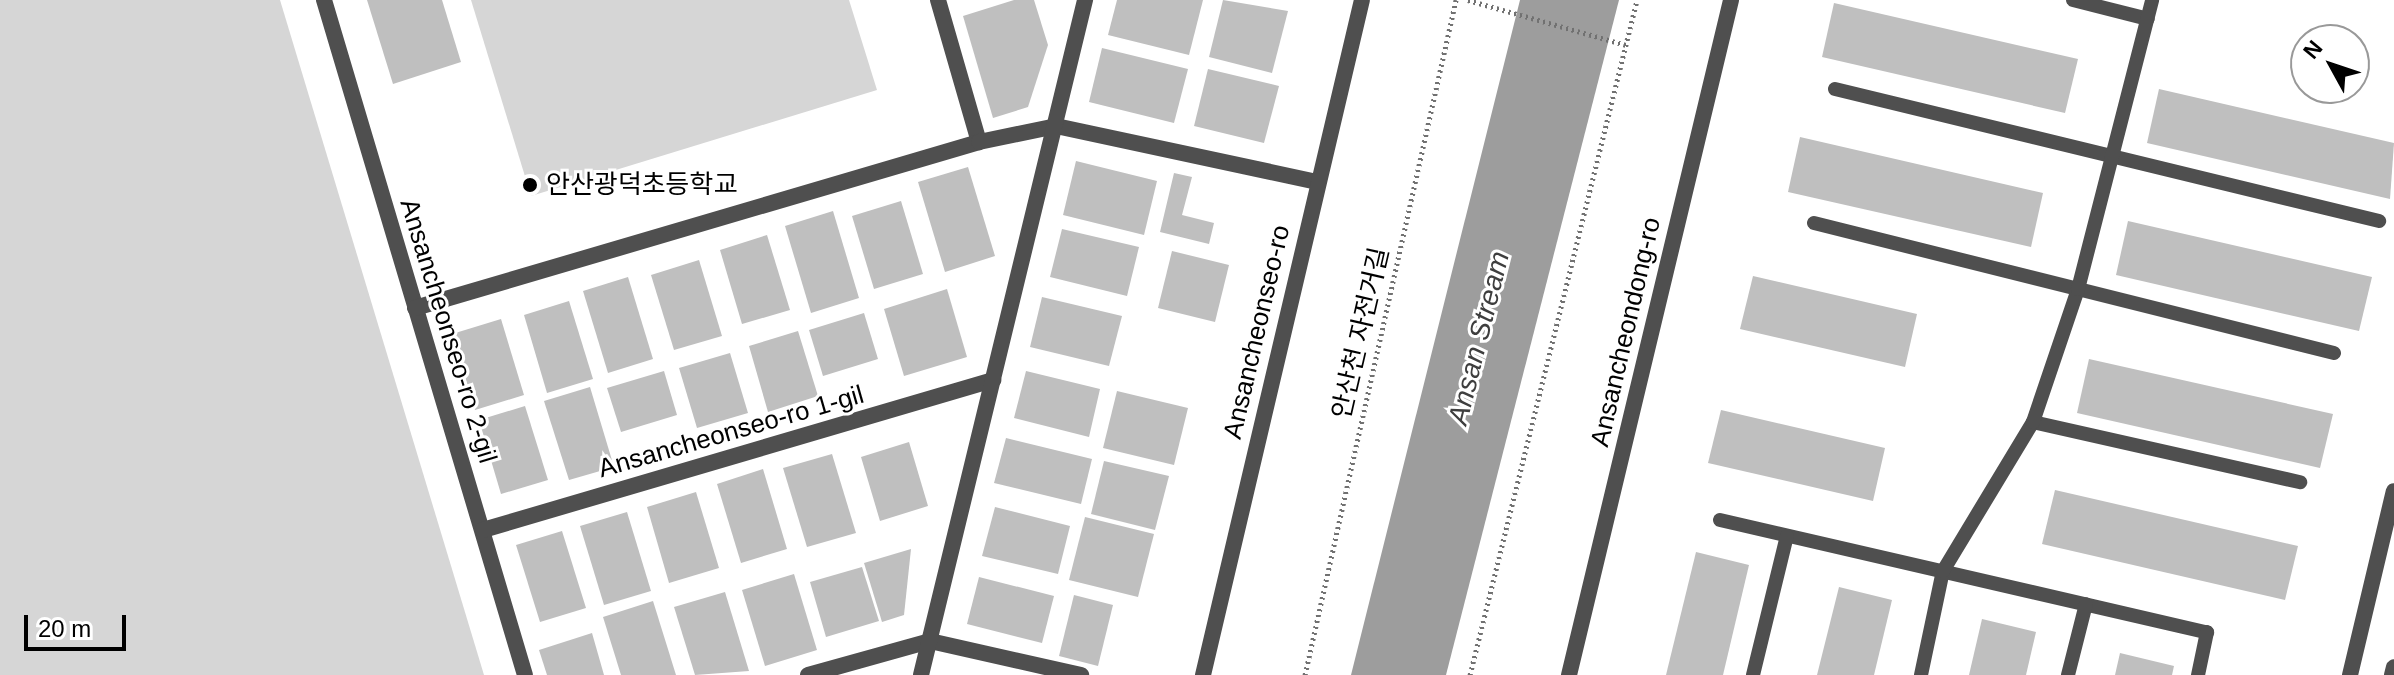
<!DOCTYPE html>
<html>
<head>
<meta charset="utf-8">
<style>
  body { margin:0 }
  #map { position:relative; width:2394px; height:675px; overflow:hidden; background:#fff; font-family:Arial,"Noto Sans KR",sans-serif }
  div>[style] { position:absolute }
  .green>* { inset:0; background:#d6d6d6 }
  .water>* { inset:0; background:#9d9d9d }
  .building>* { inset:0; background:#bfbfbf }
  .path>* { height:5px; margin-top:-2.5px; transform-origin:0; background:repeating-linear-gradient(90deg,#717171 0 2px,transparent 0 6px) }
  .service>* { height:14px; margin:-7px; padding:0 7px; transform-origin:7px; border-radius:7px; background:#4f4f4f }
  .minor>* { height:16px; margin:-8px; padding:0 8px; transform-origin:8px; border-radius:8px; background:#4f4f4f }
  .tertiary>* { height:16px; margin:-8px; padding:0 8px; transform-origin:8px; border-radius:8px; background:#4f4f4f }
  .dots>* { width:22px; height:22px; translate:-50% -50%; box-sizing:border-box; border:4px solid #fff; border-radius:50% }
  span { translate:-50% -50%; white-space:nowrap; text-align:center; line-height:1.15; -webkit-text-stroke:6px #fff; paint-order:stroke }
  .poi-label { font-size:26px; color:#000 }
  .left { translate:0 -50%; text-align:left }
  .street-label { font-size:26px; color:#000 }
  .water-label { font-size:28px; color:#3e3e3e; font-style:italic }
  .north { position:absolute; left:2290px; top:24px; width:80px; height:80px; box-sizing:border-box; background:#fff; border:2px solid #999; border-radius:50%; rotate:310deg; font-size:22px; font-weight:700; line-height:32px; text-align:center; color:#000 }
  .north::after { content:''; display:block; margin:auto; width:28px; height:36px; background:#000; clip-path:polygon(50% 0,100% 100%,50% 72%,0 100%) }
  .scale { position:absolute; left:24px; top:615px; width:102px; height:36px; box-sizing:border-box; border:4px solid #000; border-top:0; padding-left:10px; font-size:24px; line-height:28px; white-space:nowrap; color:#000; -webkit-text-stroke:6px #fff; paint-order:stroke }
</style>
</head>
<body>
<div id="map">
  <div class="green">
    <i style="clip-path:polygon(0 0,280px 0,484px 675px,0 675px)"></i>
    <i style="clip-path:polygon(471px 0,849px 0,877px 90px,531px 196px)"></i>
  </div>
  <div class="water">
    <i style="clip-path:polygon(1520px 0,1619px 0,1446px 675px,1351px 675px)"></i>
  </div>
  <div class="building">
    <i style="clip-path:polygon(367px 0,442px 0,461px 62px,393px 84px)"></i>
    <i style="clip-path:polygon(1014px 0,1034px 0,1048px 45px,1028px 107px,993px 118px,963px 16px)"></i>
    <i style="clip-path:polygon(1117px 0,1203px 0,1189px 55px,1108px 35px)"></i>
    <i style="clip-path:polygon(1223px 0,1288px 11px,1272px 73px,1209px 57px)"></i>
    <i style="clip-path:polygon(1834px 3px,2078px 59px,2065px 113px,1822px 57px)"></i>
    <i style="clip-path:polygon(1102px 48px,1188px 69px,1174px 123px,1089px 102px)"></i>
    <i style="clip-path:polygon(1208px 69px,1279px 86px,1264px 143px,1194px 126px)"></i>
    <i style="clip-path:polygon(2159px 89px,2394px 143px,2390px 199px,2147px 143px)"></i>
    <i style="clip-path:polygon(1800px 137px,2043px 193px,2031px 247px,1788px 192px)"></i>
    <i style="clip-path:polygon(1076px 161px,1157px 181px,1144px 235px,1063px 215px)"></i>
    <i style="clip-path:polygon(968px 167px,995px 256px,945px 272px,918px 182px)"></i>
    <i style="clip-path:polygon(1174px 173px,1192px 177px,1182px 215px,1214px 223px,1209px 244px,1160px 232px)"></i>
    <i style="clip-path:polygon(901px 201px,923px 274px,874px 289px,852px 216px)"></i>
    <i style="clip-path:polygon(833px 211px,859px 298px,811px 313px,785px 226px)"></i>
    <i style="clip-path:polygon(2128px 221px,2372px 277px,2359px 331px,2116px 275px)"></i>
    <i style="clip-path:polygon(1062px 229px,1139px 247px,1127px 296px,1050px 277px)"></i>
    <i style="clip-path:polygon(767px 235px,790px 310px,742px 324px,720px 250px)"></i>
    <i style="clip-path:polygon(1172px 251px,1229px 265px,1215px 322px,1158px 308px)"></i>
    <i style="clip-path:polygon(699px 260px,722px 336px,674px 350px,651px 275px)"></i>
    <i style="clip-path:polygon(1753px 276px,1917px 314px,1905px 367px,1740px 329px)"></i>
    <i style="clip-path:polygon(628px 277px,653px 359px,608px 373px,583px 291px)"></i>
    <i style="clip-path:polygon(947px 289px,967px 357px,904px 376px,884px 309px)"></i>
    <i style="clip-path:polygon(1042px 297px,1122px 316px,1109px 366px,1030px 347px)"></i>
    <i style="clip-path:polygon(569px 301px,593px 379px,547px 393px,524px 315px)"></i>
    <i style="clip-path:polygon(864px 313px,878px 359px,823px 376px,809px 330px)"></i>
    <i style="clip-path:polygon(501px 319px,524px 395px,475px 410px,452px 334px)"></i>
    <i style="clip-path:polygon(798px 331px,818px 396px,768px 412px,749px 346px)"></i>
    <i style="clip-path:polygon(730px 353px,748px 413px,697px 428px,679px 368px)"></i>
    <i style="clip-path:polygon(2089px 359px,2333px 414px,2320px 468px,2077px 413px)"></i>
    <i style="clip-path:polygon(664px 371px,677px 415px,621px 432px,607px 388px)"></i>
    <i style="clip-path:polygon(1026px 371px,1100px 389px,1089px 437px,1014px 418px)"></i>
    <i style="clip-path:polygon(590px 387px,614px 467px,569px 480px,544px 401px)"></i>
    <i style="clip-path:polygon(1117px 391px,1188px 408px,1174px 465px,1103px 448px)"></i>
    <i style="clip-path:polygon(525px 406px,548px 480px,501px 494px,479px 420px)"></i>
    <i style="clip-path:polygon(1721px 410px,1885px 448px,1873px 501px,1708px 463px)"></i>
    <i style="clip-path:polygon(1006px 438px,1092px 459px,1081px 504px,994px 483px)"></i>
    <i style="clip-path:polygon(909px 442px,928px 506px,880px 521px,861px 457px)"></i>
    <i style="clip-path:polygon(832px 454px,856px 533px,807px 547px,783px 468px)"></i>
    <i style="clip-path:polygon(1104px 461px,1169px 476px,1155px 530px,1091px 514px)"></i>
    <i style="clip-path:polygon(763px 469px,787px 549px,741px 563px,717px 484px)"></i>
    <i style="clip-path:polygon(2055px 490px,2298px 546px,2285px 600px,2042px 544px)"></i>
    <i style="clip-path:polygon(696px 492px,719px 568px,669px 583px,647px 507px)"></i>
    <i style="clip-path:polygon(995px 507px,1070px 526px,1058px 574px,982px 556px)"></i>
    <i style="clip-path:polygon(627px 512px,651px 591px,604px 605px,580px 526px)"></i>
    <i style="clip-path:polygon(1085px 517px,1154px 534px,1138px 597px,1069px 580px)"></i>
    <i style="clip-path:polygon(562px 531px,586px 608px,540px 622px,516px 545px)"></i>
    <i style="clip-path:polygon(911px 549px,904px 615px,882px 622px,864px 563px)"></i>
    <i style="clip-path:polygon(1696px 552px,1749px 565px,1723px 675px,1666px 675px)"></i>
    <i style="clip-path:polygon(862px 567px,879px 621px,826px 637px,810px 582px)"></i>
    <i style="clip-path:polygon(794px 574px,817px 650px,765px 666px,742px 590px)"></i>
    <i style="clip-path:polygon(979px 577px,1054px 596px,1042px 643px,967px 624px)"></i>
    <i style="clip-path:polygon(1839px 587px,1892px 600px,1874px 675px,1817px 675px)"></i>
    <i style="clip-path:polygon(725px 592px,749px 671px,695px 675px,674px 607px)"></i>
    <i style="clip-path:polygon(1074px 595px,1113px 605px,1098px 666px,1059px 656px)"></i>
    <i style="clip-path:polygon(653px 601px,676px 675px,621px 675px,603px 617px)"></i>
    <i style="clip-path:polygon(1982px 619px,2036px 632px,2026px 675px,1969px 675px)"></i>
    <i style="clip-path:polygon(592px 633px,604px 675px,547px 675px,539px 650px)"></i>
    <i style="clip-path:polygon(2120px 653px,2174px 666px,2172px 675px,2115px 675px)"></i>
  </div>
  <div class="path">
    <i style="left:1468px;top:0;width:164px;rotate:15.9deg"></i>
    <i style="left:1305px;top:675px;width:692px;rotate:-77.39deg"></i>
    <i style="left:1470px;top:675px;width:695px;rotate:-76.1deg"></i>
  </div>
  <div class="service">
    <i style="left:2073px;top:0;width:77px;rotate:14.2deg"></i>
    <i style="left:1835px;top:89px;width:560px;rotate:13.64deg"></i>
    <i style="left:1814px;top:223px;width:536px;rotate:14.04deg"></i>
    <i style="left:2033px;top:422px;width:274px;rotate:12.7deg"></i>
    <i style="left:1720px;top:520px;width:500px;rotate:13deg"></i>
    <i style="left:2207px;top:632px;width:44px;rotate:101.8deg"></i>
    <i style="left:1753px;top:675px;width:143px;rotate:-76.3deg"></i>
    <i style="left:1921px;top:675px;width:106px;rotate:-78.1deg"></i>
    <i style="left:1943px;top:571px;width:174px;rotate:-58.9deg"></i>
    <i style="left:2033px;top:422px;width:140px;rotate:-71.3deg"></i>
    <i style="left:2078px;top:289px;width:298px;rotate:-75.6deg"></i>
    <i style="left:2068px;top:675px;width:73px;rotate:-75.8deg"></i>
  </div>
  <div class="minor">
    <i style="left:324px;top:0;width:704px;rotate:73.42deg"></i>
    <i style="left:938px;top:0;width:148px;rotate:73.9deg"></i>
    <i style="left:415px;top:308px;width:588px;rotate:-16.4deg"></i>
    <i style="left:979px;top:142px;width:79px;rotate:-11.7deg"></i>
    <i style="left:1056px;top:126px;width:267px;rotate:12.1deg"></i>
    <i style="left:483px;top:530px;width:532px;rotate:-16.39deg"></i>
    <i style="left:808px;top:675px;width:127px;rotate:-15.6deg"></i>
    <i style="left:930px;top:641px;width:155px;rotate:12.7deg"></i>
    <i style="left:921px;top:675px;width:695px;rotate:-76.34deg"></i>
  </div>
  <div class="tertiary">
    <i style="left:1203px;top:675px;width:693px;rotate:-76.75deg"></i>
    <i style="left:1569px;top:675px;width:694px;rotate:-76.5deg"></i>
    <i style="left:2350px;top:675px;width:189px;rotate:-76.6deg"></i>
    <i style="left:2392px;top:675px;width:8px;rotate:-76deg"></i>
  </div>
  <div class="dots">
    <i style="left:530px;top:185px;background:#000"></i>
  </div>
  <div class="poi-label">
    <span class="left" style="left:546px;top:185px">안산광덕초등학교</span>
  </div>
  <div class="street-label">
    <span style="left:448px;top:331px;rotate:73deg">Ansancheonseo-ro 2-gil</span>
    <span style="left:1257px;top:332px;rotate:-77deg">Ansancheonseo-ro</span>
    <span style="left:1626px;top:332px;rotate:-77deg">Ansancheondong-ro</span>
    <span style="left:1361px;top:333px;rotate:-77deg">안산천 자전거길</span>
    <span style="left:731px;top:432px;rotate:-16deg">Ansancheonseo-ro 1-gil</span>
  </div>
  <div class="water-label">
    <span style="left:1479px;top:338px;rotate:-76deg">Ansan Stream</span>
  </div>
  <div class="north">N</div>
  <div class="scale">20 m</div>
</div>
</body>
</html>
